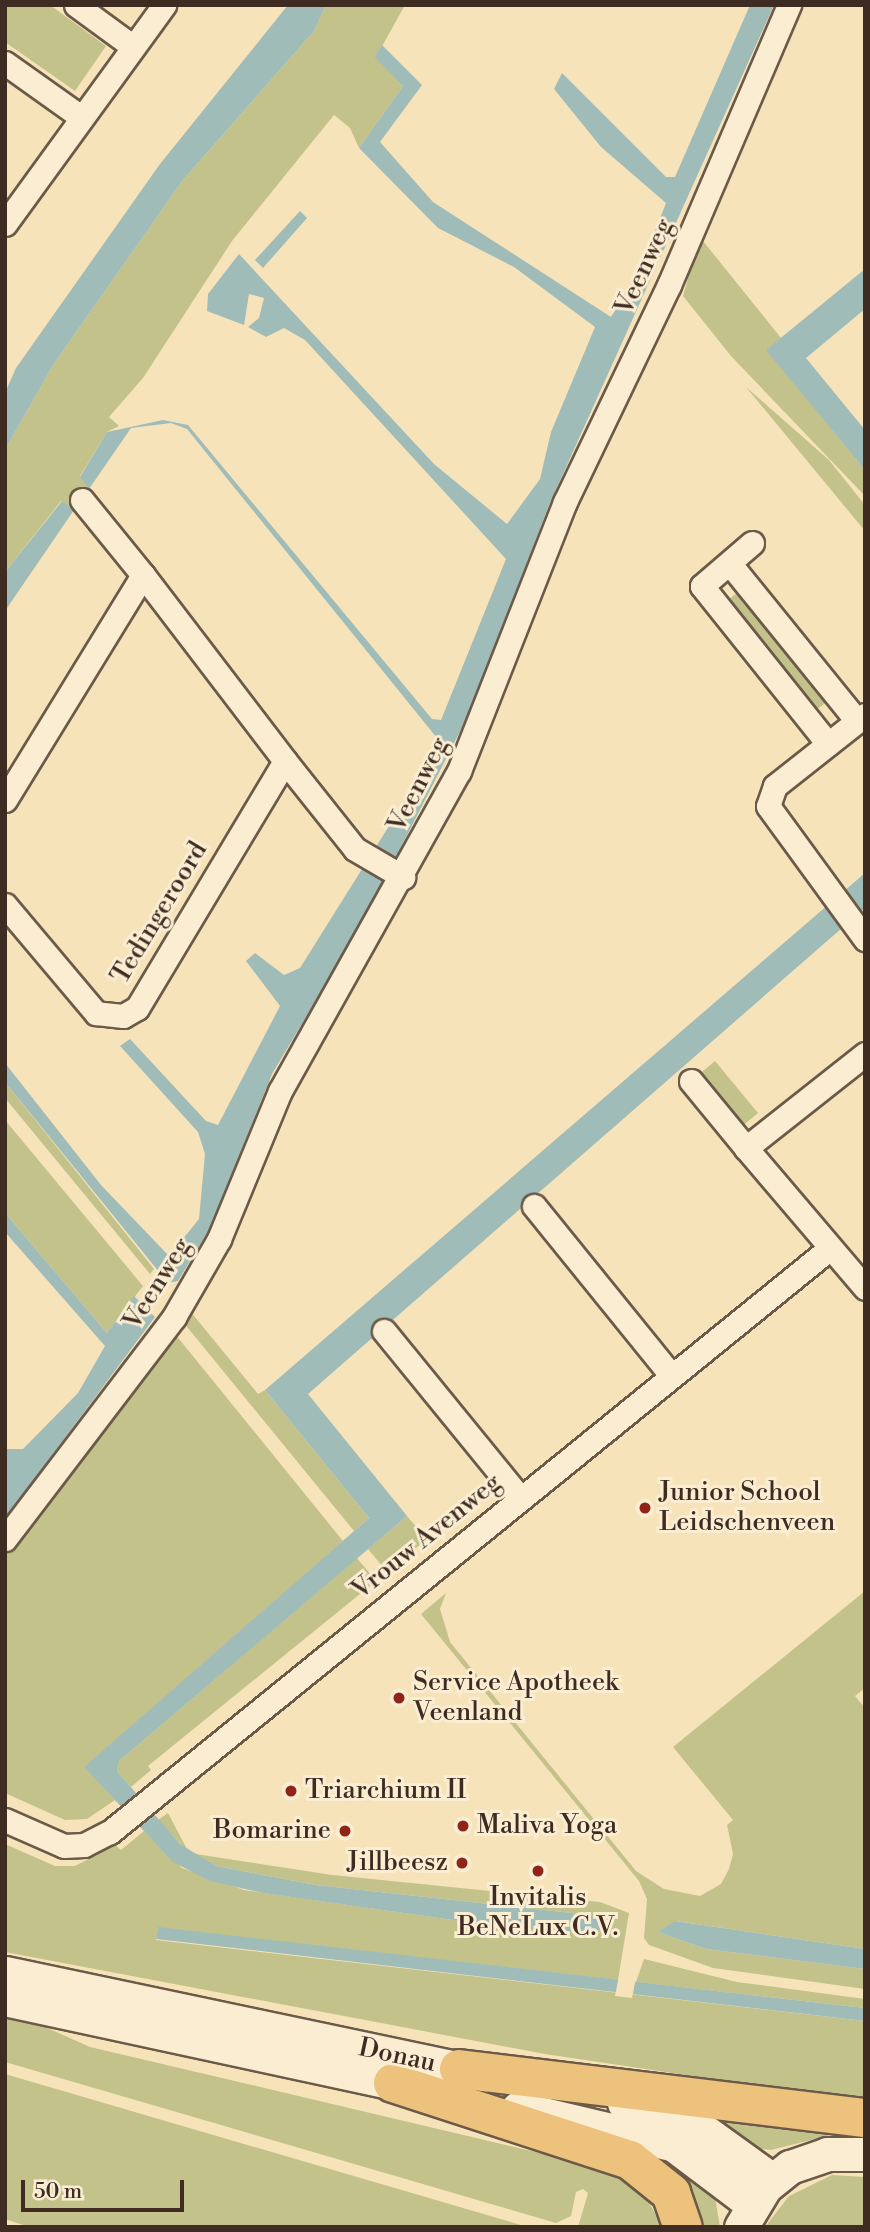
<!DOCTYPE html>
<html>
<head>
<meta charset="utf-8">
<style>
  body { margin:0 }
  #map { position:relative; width:870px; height:2232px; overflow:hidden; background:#f7e3ba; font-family:"Libre Bodoni",serif }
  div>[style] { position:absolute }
  .green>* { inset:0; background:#c3c28b }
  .water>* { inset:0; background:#a0bcb9 }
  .pier>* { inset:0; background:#f7e3ba }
  .roads { filter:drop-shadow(2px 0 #6c5a49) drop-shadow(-2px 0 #6c5a49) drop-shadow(0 2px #6c5a49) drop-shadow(0 -2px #6c5a49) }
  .minor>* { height:23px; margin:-11.5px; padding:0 11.5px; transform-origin:11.5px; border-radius:11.5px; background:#faedd2 }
  .secondary>* { height:33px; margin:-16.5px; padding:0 16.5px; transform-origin:16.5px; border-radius:16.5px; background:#faedd2 }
  .motorway>* { height:38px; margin:-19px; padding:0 19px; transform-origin:19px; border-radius:19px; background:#ecc27d }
  .dots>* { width:19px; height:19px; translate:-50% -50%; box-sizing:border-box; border:4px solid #faedd2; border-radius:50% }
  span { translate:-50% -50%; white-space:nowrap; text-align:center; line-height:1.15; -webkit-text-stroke:6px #faedd2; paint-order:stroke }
  .street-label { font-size:26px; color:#3e2c23 }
  .poi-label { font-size:26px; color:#3e2c23 }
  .left { translate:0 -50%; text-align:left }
  .right { translate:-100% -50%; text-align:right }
  .frame { position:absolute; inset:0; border:7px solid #3e2c23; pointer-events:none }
  .scale { position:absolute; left:21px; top:2180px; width:163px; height:32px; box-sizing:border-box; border:4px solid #3e2c23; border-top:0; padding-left:9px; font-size:21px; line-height:24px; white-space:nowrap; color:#3e2c23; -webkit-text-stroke:5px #faedd2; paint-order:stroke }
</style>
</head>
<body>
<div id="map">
  <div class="green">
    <i style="clip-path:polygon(5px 5px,50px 5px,106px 46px,75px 91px,5px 42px)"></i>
    <i style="clip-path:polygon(326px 5px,405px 5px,376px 57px,403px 86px,359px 148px,350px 128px,334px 115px,232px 241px,143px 378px,109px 417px,119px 426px,107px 432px,80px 476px,89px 489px,74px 510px,61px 501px,5px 572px,5px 450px,53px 365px,183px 180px,314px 31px)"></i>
    <i style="clip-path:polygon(699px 236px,781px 338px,767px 350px,865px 470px,865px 496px,731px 356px,683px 296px,689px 275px,684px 270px)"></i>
    <i style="clip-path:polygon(746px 387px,829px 460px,865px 505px,865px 531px)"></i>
    <i style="clip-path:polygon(738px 592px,827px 702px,817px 709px,747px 632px,752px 628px,729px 599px)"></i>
    <i style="clip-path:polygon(715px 1061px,758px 1113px,739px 1129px,696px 1077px)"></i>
    <i style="clip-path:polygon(5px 1082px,154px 1269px,150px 1274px,5px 1098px)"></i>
    <i style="clip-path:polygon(5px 1120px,143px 1286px,107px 1333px,5px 1213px)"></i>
    <i style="clip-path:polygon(190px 1311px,258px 1394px,265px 1390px,369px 1518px,354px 1531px,183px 1322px)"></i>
    <i style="clip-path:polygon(175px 1334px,343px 1541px,85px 1767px,115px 1800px,87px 1819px,65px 1820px,5px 1793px,5px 1556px)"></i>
    <i style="clip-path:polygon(407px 1516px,424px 1536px,421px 1544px,387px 1572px,368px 1549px)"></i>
    <i style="clip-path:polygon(357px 1558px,376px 1581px,148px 1766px,151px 1770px,131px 1787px,117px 1771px,119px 1761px)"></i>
    <i style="clip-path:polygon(865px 1591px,865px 1688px,855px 1696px,865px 1708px,865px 1949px,676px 1921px,658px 1932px,706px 1949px,865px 1969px,865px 1989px,713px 1968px,649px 1945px,644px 1938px,647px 1899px,639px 1881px,421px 1614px,446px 1593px,440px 1609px,450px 1642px,636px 1871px,664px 1889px,700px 1896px,721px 1884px,729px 1869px,733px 1854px,727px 1825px,733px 1820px,673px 1747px)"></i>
    <i style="clip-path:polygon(168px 1813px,189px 1853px,332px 1875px,600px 1902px,629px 1913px,618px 1980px,158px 1928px,156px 1940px,865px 2021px,865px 2102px,545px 2054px,5px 1952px,5px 1844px,55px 1866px,75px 1866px,115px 1845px,121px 1850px,144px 1831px,182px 1868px,244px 1890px,467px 1922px,611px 1927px,590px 1915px,316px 1885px,216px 1866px,189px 1853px,158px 1820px)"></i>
    <i style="clip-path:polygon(644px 1959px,737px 1982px,865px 1999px,865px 2008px,636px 1982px)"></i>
    <i style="clip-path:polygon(5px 2009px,90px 2047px,570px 2160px,624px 2179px,647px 2198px,662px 2227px,578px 2227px,588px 2193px,583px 2189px,576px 2192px,571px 2216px,556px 2223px,5px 2062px)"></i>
    <i style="clip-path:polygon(5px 2074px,528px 2227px,29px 2227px,5px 2219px)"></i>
    <i style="clip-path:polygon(674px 2102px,835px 2134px,771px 2150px,752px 2148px)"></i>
    <i style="clip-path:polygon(647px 2145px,714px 2191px,720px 2227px,693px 2227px)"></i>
    <i style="clip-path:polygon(832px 2175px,865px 2177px,865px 2227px,765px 2227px,789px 2196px)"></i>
  </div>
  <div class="water">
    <i style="clip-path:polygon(288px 5px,326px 5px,314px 31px,183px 180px,53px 365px,5px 450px,5px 393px,16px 368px,160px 164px)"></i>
    <i style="clip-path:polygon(750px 5px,774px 5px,549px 505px,469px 714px,362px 923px,272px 1074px,211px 1226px,178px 1281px,168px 1283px,5px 1082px,5px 1063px,101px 1185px,169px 1256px,199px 1219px,205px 1154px,198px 1132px,120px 1046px,130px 1039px,206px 1121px,218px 1125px,280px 1006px,246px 961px,255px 953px,284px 975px,300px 968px,441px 743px,187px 429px,171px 423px,131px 428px,89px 489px,80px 477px,107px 432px,163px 420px,188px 425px,432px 719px,441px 720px,506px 559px,305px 340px,284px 328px,266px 337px,248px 327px,259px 318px,264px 298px,249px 294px,244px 325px,207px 311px,208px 294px,239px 254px,434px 464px,507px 524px,540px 479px,551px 432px,595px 327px,514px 267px,438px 228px,359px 148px,403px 86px,375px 57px,382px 45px,422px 85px,380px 142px,433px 202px,611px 317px,640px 269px,666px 203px,601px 147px,554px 89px,562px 73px,666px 177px,675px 177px)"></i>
    <i style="clip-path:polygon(300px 211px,307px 218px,263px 268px,255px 260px)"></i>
    <i style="clip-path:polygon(865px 269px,865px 309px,806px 358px,865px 430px,865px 470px,766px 350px)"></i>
    <i style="clip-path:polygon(62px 501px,74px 510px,5px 611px,5px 572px)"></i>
    <i style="clip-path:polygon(865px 873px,865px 908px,308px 1394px,407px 1516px,119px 1761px,117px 1771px,180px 1844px,216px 1866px,316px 1885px,590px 1915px,612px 1927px,586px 1933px,467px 1922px,263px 1893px,210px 1881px,173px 1862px,84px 1767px,369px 1518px,265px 1390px)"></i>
    <i style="clip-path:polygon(5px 1213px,107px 1333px,134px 1296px,155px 1317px,5px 1518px,5px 1449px,23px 1449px,78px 1393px,105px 1346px,5px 1232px)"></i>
    <i style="clip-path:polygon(675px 1921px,865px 1949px,865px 1969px,706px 1949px,658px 1932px)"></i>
    <i style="clip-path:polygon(158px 1927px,865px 2008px,865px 2021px,156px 1939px)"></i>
  </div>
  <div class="pier">
    <i style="clip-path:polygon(619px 1976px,636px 1978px,632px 1998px,615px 1996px)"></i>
  </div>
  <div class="roads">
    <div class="minor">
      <i style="left:76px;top:5px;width:69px;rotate:36.2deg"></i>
      <i style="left:5px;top:63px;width:93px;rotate:35.4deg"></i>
      <i style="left:5px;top:224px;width:271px;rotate:-54deg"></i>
      <i style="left:82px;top:500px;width:97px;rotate:50.9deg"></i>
      <i style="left:752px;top:543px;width:66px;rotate:139.3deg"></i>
      <i style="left:702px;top:586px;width:202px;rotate:51.4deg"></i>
      <i style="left:730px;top:564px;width:202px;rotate:51deg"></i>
      <i style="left:865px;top:715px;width:115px;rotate:141.7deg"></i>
      <i style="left:775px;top:786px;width:21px;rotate:109deg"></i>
      <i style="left:768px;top:806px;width:165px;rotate:53.9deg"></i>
      <i style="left:285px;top:761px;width:112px;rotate:51.5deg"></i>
      <i style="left:355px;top:849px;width:56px;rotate:30.3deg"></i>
      <i style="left:5px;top:800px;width:264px;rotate:-58.5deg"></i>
      <i style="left:143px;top:575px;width:234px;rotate:52.6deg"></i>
      <i style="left:285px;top:761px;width:288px;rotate:120.9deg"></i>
      <i style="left:137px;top:1008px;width:16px;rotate:150deg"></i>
      <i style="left:123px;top:1016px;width:27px;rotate:-174deg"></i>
      <i style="left:96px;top:1013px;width:141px;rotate:-130.1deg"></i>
      <i style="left:865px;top:1054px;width:152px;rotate:141.7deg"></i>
      <i style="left:746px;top:1148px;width:184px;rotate:49.6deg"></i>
      <i style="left:691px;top:1081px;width:87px;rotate:50.6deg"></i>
      <i style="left:534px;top:1206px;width:218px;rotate:51deg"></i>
      <i style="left:384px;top:1331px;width:215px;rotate:50.8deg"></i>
      <i style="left:5px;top:1539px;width:279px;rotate:-52.7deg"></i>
      <i style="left:174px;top:1317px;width:90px;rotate:-60deg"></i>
      <i style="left:219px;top:1239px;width:160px;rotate:-67.6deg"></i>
      <i style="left:280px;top:1091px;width:367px;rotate:-60.8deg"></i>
      <i style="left:459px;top:771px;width:289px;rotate:-68.5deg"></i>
      <i style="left:565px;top:502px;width:241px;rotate:-64.4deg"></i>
      <i style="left:669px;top:285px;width:305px;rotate:-66.8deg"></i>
      <i style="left:5px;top:1820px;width:64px;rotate:23.8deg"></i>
      <i style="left:64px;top:1846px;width:20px;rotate:-3deg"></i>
      <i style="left:84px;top:1845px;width:29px;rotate:-27deg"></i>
      <i style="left:110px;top:1832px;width:926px;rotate:-39.04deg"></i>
    </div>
    <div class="secondary">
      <i style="left:5px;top:1973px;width:491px;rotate:11.9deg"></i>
      <i style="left:5px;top:1999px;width:422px;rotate:12.2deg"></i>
      <i style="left:624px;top:2103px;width:72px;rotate:16.2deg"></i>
      <i style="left:693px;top:2123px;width:97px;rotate:35.8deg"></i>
      <i style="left:518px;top:2108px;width:160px;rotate:13.3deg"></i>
      <i style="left:674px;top:2145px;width:98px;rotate:37.1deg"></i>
      <i style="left:741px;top:2227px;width:47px;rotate:-59deg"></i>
      <i style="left:765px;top:2187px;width:32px;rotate:-39deg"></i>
      <i style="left:790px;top:2167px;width:39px;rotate:-19deg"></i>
      <i style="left:827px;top:2154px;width:38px"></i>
    </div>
    <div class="motorway">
      <i style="left:459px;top:2069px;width:409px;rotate:6.9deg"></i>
      <i style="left:393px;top:2083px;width:249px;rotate:18deg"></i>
      <i style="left:630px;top:2160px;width:53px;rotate:38.8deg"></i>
      <i style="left:671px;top:2193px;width:36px;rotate:71deg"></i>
    </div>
  </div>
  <div class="dots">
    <i style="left:645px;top:1508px;background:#8f2418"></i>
    <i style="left:399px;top:1698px;background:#8f2418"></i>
    <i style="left:291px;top:1791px;background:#8f2418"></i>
    <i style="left:463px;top:1826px;background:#8f2418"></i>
    <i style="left:345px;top:1831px;background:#8f2418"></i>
    <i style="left:462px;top:1863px;background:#8f2418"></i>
    <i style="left:538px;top:1871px;background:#8f2418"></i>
  </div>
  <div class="street-label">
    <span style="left:645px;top:267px;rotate:-65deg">Veenweg</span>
    <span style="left:419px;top:785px;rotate:-63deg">Veenweg</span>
    <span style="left:160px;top:913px;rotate:-59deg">Tedingeroord</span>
    <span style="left:158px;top:1284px;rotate:-58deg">Veenweg</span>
    <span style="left:427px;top:1537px;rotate:-39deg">Vrouw Avenweg</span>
    <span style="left:397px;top:2056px;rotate:12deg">Donau</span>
  </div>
  <div class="poi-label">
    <span class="left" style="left:659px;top:1508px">Junior School<br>Leidschenveen</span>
    <span class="left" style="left:413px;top:1698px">Service Apotheek<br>Veenland</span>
    <span class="left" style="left:305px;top:1791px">Triarchium II</span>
    <span class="left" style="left:477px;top:1826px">Maliva Yoga</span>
    <span class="right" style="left:331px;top:1831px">Bomarine</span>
    <span class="right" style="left:448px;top:1863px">Jillbeesz</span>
    <span style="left:538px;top:1913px">Invitalis<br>BeNeLux C.V.</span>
  </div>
  <div class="frame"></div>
  <div class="scale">50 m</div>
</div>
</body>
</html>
